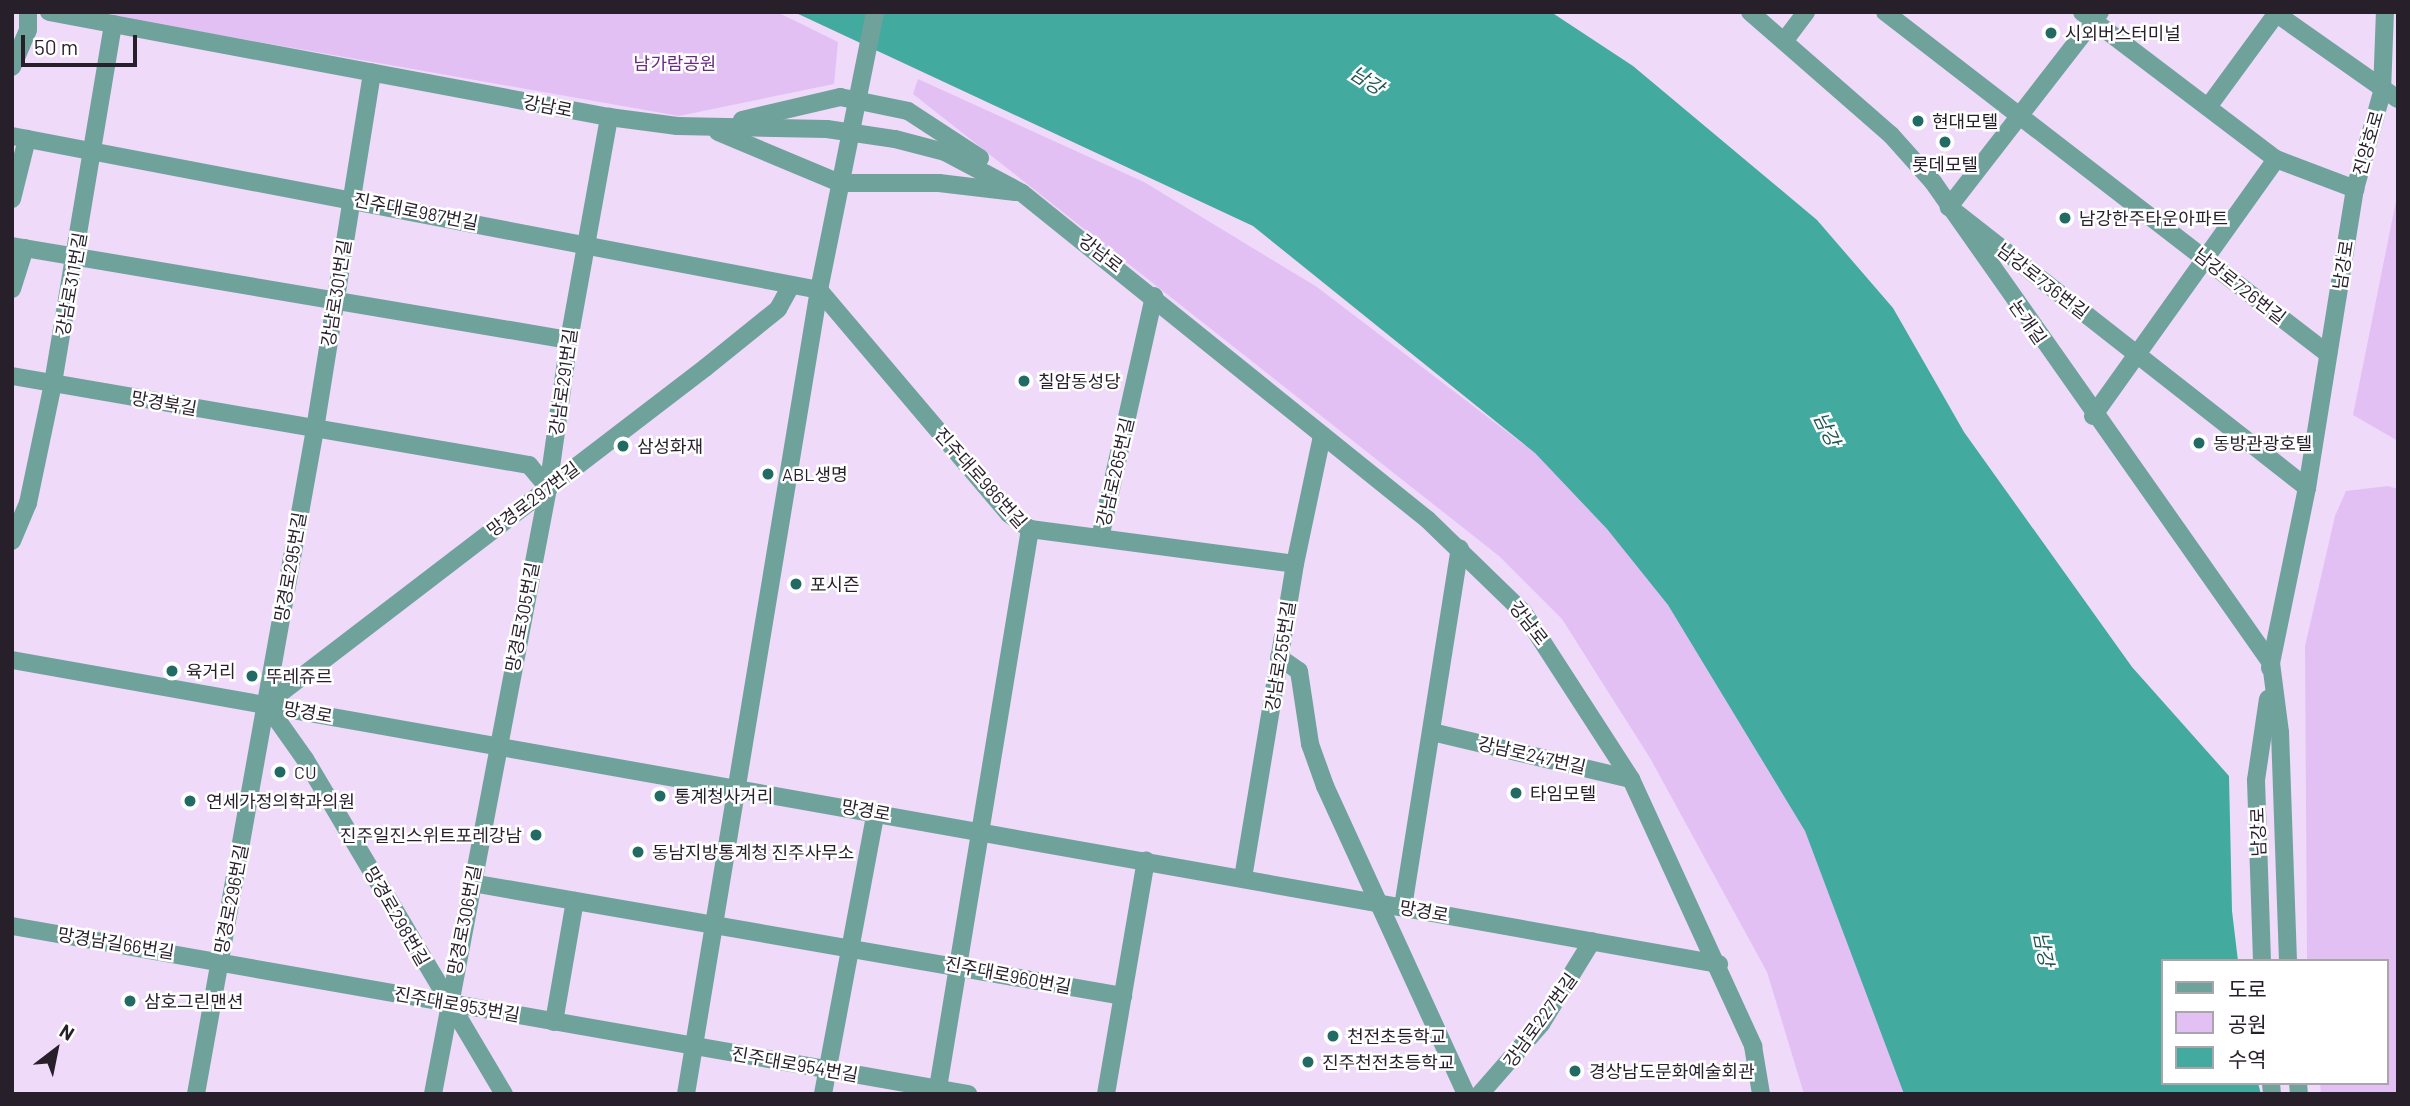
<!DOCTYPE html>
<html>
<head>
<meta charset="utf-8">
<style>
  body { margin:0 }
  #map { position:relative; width:2410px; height:1106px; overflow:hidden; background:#efdaf9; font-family:Barlow,"Noto Sans KR",sans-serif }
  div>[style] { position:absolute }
  .green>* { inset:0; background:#e3c0f4 }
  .water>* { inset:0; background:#42aa9f }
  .minor>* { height:18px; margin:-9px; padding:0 9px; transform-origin:9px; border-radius:9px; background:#70a29c }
  .tertiary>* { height:18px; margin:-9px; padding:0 9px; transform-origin:9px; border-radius:9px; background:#70a29c }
  .dots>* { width:19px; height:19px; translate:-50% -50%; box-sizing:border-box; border:4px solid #fff; border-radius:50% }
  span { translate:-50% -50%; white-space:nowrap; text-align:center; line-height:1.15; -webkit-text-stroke:5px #fff; paint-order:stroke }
  .poi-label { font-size:18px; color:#271f2a }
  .left { translate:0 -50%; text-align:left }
  .right { translate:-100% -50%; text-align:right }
  .park-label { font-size:18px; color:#6a2a84 }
  .street-label { font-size:18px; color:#271f2a }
  .water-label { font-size:19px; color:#1e5852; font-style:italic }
  .frame { position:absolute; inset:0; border:14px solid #271f2a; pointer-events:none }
  .legend { position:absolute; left:2161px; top:959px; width:228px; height:126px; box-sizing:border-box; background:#fff; border:2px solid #a9a5aa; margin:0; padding:9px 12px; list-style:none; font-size:21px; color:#271f2a }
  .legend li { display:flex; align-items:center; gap:14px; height:35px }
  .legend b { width:35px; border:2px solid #a9a5aa }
  .north { position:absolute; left:21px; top:1015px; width:70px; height:70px; -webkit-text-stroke:5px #fff; paint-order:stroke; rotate:32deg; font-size:19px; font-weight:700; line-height:28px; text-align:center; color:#271f2a }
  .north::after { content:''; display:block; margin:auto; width:24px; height:32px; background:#271f2a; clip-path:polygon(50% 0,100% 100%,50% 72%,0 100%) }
  .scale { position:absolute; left:21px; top:35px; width:116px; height:32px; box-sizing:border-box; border:4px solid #271f2a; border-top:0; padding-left:9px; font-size:21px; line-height:24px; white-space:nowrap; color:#271f2a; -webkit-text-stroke:5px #fff; paint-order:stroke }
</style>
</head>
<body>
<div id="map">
  <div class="green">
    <i style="clip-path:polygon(89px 12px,777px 12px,838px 42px,834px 84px,679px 116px)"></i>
    <i style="clip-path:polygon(918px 79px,1144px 182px,1317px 287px,1535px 453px,1607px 529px,1668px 605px,1805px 831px,1905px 1094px,1804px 1094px,1767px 972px,1650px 758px,1562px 619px,1499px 556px,913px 94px)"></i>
    <i style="clip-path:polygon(2398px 191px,2398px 441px,2353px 415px)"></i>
    <i style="clip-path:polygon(2388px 486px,2398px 489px,2398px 1094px,2321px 1094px,2320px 1083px,2387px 1083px,2387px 961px,2307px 961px,2305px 646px,2335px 516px,2346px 491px)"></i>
  </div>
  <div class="water">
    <i style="clip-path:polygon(794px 12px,1551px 12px,1633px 66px,1817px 220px,1893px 308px,1964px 432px,2132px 667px,2229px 776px,2232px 911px,2238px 961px,2163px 961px,2163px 1083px,2258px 1083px,2261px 1094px,1904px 1094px,1805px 831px,1668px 605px,1607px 529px,1535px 453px,1253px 226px)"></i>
  </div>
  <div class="minor">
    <i style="left:1885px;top:12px;width:560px;rotate:37.67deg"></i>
    <i style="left:2100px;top:12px;width:247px;rotate:127.8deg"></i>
    <i style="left:1949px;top:207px;width:455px;rotate:38.1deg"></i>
    <i style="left:2274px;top:12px;width:151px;rotate:35.1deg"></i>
    <i style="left:1785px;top:40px;width:35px;rotate:-53deg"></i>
    <i style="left:12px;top:67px;width:40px;rotate:-66.6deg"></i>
    <i style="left:28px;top:30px;width:18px;rotate:-90deg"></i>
    <i style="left:2208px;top:107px;width:115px;rotate:-53.8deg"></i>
    <i style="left:12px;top:136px;width:822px;rotate:10.8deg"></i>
    <i style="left:819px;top:290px;width:294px;rotate:49.7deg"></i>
    <i style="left:1009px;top:514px;width:26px;rotate:36deg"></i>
    <i style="left:1030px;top:529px;width:267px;rotate:7.5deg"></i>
    <i style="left:12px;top:199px;width:62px;rotate:-76deg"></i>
    <i style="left:12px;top:246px;width:565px;rotate:9.58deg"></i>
    <i style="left:12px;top:289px;width:43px;rotate:-72.4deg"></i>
    <i style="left:12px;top:376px;width:525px;rotate:9.77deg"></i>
    <i style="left:529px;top:465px;width:30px;rotate:50deg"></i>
    <i style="left:2093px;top:416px;width:315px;rotate:-54.5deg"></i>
    <i style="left:1100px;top:538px;width:248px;rotate:-77.4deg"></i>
    <i style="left:12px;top:541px;width:41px;rotate:-67.2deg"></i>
    <i style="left:28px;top:503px;width:123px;rotate:-78.2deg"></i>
    <i style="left:53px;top:383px;width:364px;rotate:-80.5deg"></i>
    <i style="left:1279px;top:657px;width:24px;rotate:35deg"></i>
    <i style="left:1299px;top:671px;width:74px;rotate:81.4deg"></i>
    <i style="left:1310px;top:744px;width:45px;rotate:70.3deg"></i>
    <i style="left:1325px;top:786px;width:339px;rotate:65.4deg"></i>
    <i style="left:266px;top:704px;width:553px;rotate:-37.43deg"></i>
    <i style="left:705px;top:368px;width:94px;rotate:-38.9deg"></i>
    <i style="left:778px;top:309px;width:26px;rotate:-61deg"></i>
    <i style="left:266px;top:704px;width:67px;rotate:54.7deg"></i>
    <i style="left:305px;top:759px;width:390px;rotate:59.3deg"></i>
    <i style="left:1432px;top:732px;width:204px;rotate:13.3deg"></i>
    <i style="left:1243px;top:878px;width:318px;rotate:-80.6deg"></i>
    <i style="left:1295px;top:564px;width:131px;rotate:-78.1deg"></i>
    <i style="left:472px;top:883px;width:661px;rotate:9.85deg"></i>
    <i style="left:1403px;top:907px;width:363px;rotate:-81deg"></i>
    <i style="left:12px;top:926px;width:971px;rotate:9.97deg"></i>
    <i style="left:554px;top:1022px;width:123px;rotate:-80.2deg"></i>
    <i style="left:196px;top:1094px;width:676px;rotate:-79.85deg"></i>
    <i style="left:315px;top:429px;width:361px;rotate:-80.9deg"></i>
    <i style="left:433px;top:1094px;width:617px;rotate:-79.25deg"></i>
    <i style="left:548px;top:488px;width:149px;rotate:-81.9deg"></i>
    <i style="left:569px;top:340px;width:227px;rotate:-79.8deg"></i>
    <i style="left:823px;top:1094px;width:288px;rotate:-79.4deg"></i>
    <i style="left:937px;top:1094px;width:573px;rotate:-80.65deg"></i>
    <i style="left:1106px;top:1094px;width:237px;rotate:-80.3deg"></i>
    <i style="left:1480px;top:1094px;width:93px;rotate:-48.9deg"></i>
    <i style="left:1541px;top:1024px;width:97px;rotate:-58.4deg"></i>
  </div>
  <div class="tertiary">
    <i style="left:49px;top:12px;width:570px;rotate:10.62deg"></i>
    <i style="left:609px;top:117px;width:69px;rotate:7.5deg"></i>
    <i style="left:677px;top:126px;width:150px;rotate:1.1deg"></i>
    <i style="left:827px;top:129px;width:69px;rotate:8.4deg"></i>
    <i style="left:895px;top:139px;width:52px;rotate:14.6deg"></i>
    <i style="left:945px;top:152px;width:87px;rotate:28deg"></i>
    <i style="left:1022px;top:193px;width:521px;rotate:38.85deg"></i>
    <i style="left:1428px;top:520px;width:132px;rotate:44.1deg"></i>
    <i style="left:1523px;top:612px;width:199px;rotate:57.1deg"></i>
    <i style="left:1631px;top:779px;width:294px;rotate:65.4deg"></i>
    <i style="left:1753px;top:1046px;width:49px;rotate:80.5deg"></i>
    <i style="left:1750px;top:12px;width:187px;rotate:41.1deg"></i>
    <i style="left:1891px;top:135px;width:63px;rotate:48.2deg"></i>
    <i style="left:1933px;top:182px;width:588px;rotate:54.9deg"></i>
    <i style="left:2271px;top:663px;width:70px;rotate:82.6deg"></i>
    <i style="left:2280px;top:732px;width:229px;rotate:88deg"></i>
    <i style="left:2082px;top:12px;width:243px;rotate:37.2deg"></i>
    <i style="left:2276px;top:159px;width:85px;rotate:20.8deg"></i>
    <i style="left:742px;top:120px;width:101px;rotate:-13.2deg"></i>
    <i style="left:840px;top:97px;width:69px;rotate:11.6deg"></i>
    <i style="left:908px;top:111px;width:86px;rotate:33.1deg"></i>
    <i style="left:718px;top:132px;width:132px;rotate:22.7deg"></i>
    <i style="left:840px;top:183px;width:99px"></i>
    <i style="left:939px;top:183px;width:77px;rotate:6.8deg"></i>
    <i style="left:12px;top:660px;width:1734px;rotate:10.1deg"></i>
    <i style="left:2270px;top:668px;width:184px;rotate:-78.4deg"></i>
    <i style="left:2307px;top:488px;width:303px;rotate:-80.9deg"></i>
    <i style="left:2355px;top:189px;width:101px;rotate:-74.4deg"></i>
    <i style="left:2382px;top:92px;width:80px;rotate:-87.9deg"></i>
    <i style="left:2262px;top:961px;width:181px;rotate:-91.9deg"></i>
    <i style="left:2256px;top:780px;width:82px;rotate:-81.6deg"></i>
    <i style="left:2271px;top:1083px;width:11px;rotate:85deg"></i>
    <i style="left:2298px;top:1083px;width:11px;rotate:85deg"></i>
    <i style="left:686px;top:1094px;width:815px;rotate:-80.61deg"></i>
    <i style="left:819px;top:290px;width:284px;rotate:-78.6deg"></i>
  </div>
  <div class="dots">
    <i style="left:2051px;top:33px;background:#226b64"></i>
    <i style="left:1918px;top:121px;background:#226b64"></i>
    <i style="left:1945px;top:142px;background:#226b64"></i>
    <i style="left:2065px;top:218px;background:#226b64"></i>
    <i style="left:1024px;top:381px;background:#226b64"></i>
    <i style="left:2199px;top:443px;background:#226b64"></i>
    <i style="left:623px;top:446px;background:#226b64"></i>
    <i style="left:768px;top:474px;background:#226b64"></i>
    <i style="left:796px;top:584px;background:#226b64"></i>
    <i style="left:172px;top:671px;background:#226b64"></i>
    <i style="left:252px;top:676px;background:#226b64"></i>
    <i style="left:280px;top:772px;background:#226b64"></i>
    <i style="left:1516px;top:793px;background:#226b64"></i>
    <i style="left:660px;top:796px;background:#226b64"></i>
    <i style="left:190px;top:801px;background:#226b64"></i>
    <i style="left:536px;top:835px;background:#226b64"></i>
    <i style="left:638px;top:852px;background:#226b64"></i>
    <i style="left:130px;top:1001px;background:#226b64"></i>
    <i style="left:1333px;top:1036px;background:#226b64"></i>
    <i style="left:1308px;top:1062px;background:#226b64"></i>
    <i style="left:1575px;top:1071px;background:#226b64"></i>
  </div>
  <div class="poi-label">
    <span class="left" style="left:2065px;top:33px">시외버스터미널</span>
    <span class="left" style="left:1932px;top:121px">현대모텔</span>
    <span style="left:1945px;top:164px">롯데모텔</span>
    <span class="left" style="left:2079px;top:218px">남강한주타운아파트</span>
    <span class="left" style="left:1038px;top:381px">칠암동성당</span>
    <span class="left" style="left:2213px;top:443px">동방관광호텔</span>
    <span class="left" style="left:637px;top:446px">삼성화재</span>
    <span class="left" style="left:782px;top:474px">ABL생명</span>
    <span class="left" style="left:810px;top:584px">포시즌</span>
    <span class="left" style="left:186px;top:671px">육거리</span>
    <span class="left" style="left:266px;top:676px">뚜레쥬르</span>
    <span class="left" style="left:294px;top:772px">CU</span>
    <span class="left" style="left:1530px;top:793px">타임모텔</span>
    <span class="left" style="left:674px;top:796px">통계청사거리</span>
    <span class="left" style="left:206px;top:801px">연세가정의학과의원</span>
    <span class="right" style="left:522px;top:835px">진주일진스위트포레강남</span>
    <span class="left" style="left:652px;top:852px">동남지방통계청 진주사무소</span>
    <span class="left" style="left:144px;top:1001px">삼호그린맨션</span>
    <span class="left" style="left:1347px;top:1036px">천전초등학교</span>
    <span class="left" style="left:1322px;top:1062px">진주천전초등학교</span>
    <span class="left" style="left:1589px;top:1071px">경상남도문화예술회관</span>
  </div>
  <div class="park-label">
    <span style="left:675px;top:63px">남가람공원</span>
  </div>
  <div class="street-label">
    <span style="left:548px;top:106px;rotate:11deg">강남로</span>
    <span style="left:2368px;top:143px;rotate:-74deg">진양호로</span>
    <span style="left:416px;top:211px;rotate:11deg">진주대로987번길</span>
    <span style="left:1101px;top:253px;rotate:38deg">강남로</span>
    <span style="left:2343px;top:265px;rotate:-81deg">남강로</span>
    <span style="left:2043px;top:281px;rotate:38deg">남강로736번길</span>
    <span style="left:71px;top:284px;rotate:-80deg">강남로311번길</span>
    <span style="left:2240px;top:286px;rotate:38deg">남강로726번길</span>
    <span style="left:336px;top:293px;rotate:-81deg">강남로301번길</span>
    <span style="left:2028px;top:322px;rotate:55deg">논개길</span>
    <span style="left:563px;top:382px;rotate:-82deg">강남로291번길</span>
    <span style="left:164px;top:403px;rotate:10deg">망경북길</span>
    <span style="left:1115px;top:472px;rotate:-77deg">강남로265번길</span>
    <span style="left:981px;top:478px;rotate:48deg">진주대로986번길</span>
    <span style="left:533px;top:499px;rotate:-37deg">망경로297번길</span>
    <span style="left:290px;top:567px;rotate:-80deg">망경로295번길</span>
    <span style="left:522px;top:617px;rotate:-79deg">망경로305번길</span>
    <span style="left:1529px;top:623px;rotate:52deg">강남로</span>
    <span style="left:1280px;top:656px;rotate:-81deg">강남로255번길</span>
    <span style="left:308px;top:712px;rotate:10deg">망경로</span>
    <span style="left:1532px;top:755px;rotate:13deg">강남로247번길</span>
    <span style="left:866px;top:810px;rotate:10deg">망경로</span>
    <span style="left:2258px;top:832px;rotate:-92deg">남강로</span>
    <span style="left:231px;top:899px;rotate:-79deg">망경로296번길</span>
    <span style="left:1424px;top:911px;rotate:10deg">망경로</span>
    <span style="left:397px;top:916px;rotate:60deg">망경로298번길</span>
    <span style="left:464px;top:920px;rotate:-79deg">망경로306번길</span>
    <span style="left:116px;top:943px;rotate:9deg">망경남길66번길</span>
    <span style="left:1008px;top:975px;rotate:11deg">진주대로960번길</span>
    <span style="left:457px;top:1004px;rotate:10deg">진주대로953번길</span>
    <span style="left:1540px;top:1020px;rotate:-54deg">강남로227번길</span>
    <span style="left:795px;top:1064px;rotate:10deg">진주대로954번길</span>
  </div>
  <div class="water-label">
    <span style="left:1367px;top:80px;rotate:33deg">남강</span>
    <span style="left:1827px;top:429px;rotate:64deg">남강</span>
    <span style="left:2044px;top:949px;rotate:79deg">남강</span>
  </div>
  <div class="frame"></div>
  <ul class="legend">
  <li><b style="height:9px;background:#70a29c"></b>도로</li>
  <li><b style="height:19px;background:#e3c0f4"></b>공원</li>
  <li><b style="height:19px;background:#42aa9f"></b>수역</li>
  </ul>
  <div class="north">N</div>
  <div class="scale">50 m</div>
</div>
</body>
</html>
